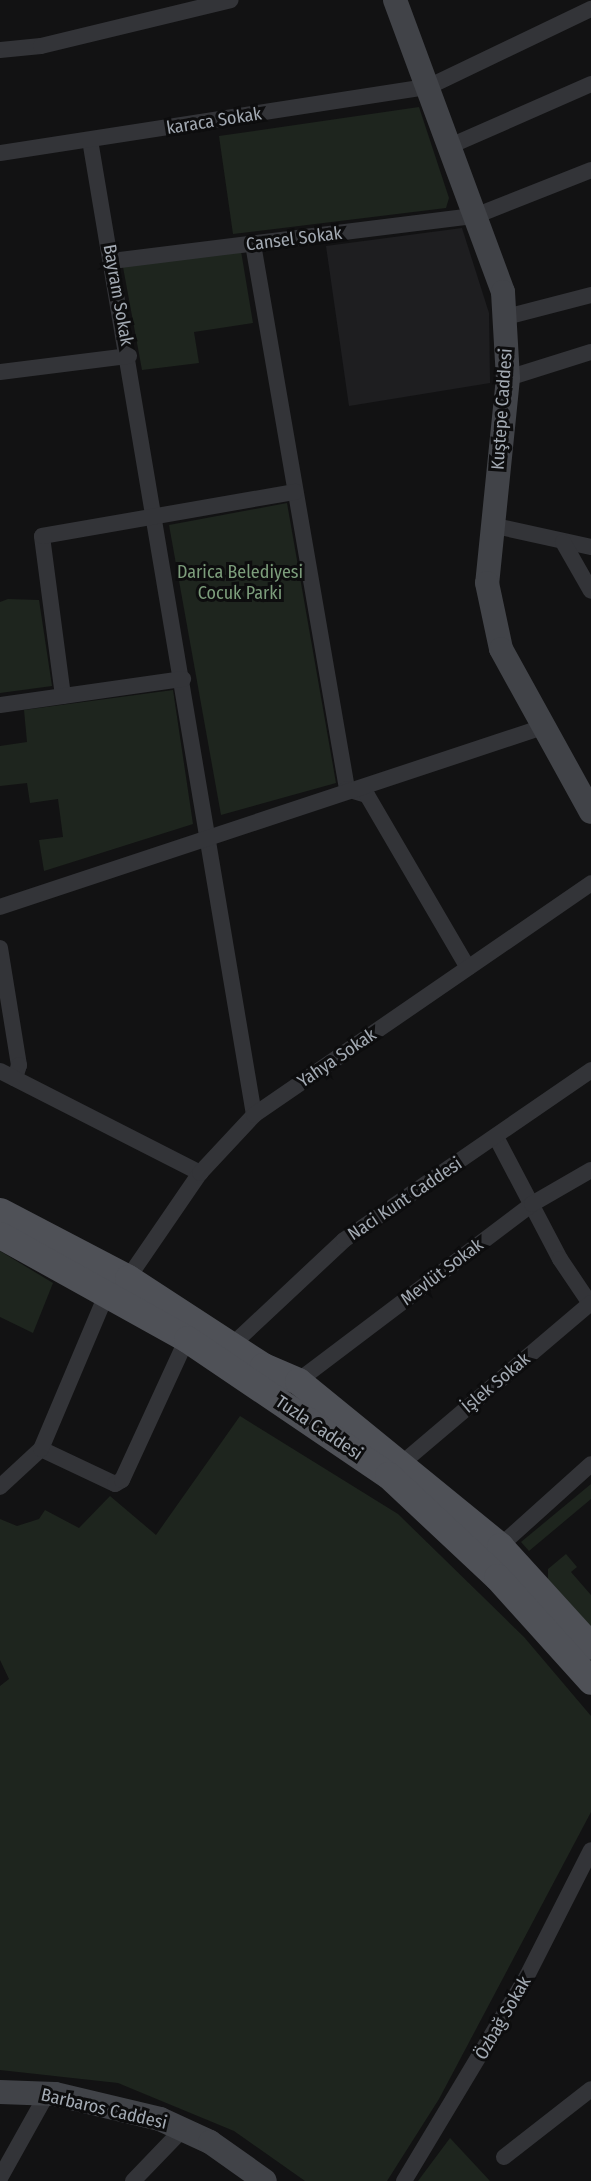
<!DOCTYPE html>
<html>
<head>
<meta charset="utf-8">
<style>
  body { margin:0 }
  #map { position:relative; width:591px; height:2181px; overflow:hidden; background:#121213; font-family:"Fira Sans Condensed",sans-serif }
  div>[style] { position:absolute }
  .built>* { inset:0; background:#1e1e20 }
  .green>* { inset:0; background:#1e251e }
  .street>* { height:16px; margin:-8px; padding:0 8px; transform-origin:8px; border-radius:8px; background:#333438 }
  .secondary>* { height:24px; margin:-12px; padding:0 12px; transform-origin:12px; border-radius:12px; background:#414348 }
  .primary>* { height:27px; margin:-13.5px; padding:0 13.5px; transform-origin:13.5px; border-radius:13.5px; background:#4f5157 }
  span { translate:-50% -50%; white-space:nowrap; text-align:center; line-height:1.15; -webkit-text-stroke:6px #0d0d0e; paint-order:stroke }
  .street-label { font-size:18px; color:#a3aab3 }
  .park-label { font-size:18px; color:#7c9d7b }
</style>
</head>
<body>
<div id="map">
  <div class="built">
    <i style="clip-path:polygon(462px 228px,489px 313px,490px 383px,349px 406px,326px 246px)"></i>
  </div>
  <div class="green">
    <i style="clip-path:polygon(419px 107px,449px 198px,446px 208px,233px 234px,219px 136px)"></i>
    <i style="clip-path:polygon(241px 251px,253px 323px,194px 332px,199px 363px,142px 370px,123px 267px)"></i>
    <i style="clip-path:polygon(287px 503px,336px 783px,221px 815px,169px 525px)"></i>
    <i style="clip-path:polygon(8px 599px,39px 600px,52px 686px,0 693px,0 602px)"></i>
    <i style="clip-path:polygon(173px 690px,193px 824px,44px 871px,39px 840px,63px 837px,58px 799px,30px 803px,27px 783px,0 786px,0 746px,27px 742px,24px 710px)"></i>
    <i style="clip-path:polygon(0 1251px,53px 1283px,33px 1333px,0 1317px)"></i>
    <i style="clip-path:polygon(240px 1416px,398px 1514px,524px 1637px,591px 1716px,591px 1812px,439px 2099px,387px 2181px,305px 2181px,234px 2131px,118px 2083px,0 2070px,0 1686px,9px 1679px,0 1660px,0 1519px,17px 1526px,39px 1519px,45px 1510px,79px 1528px,110px 1496px,156px 1535px)"></i>
    <i style="clip-path:polygon(591px 1484px,591px 1499px,529px 1551px,521px 1542px)"></i>
    <i style="clip-path:polygon(566px 1554px,577px 1567px,571px 1572px,591px 1595px,591px 1630px,548px 1585px,548px 1569px)"></i>
    <i style="clip-path:polygon(450px 2138px,490px 2181px,418px 2181px)"></i>
  </div>
  <div class="street">
    <i style="left:0;top:50px;width:41px;rotate:-5.6deg"></i>
    <i style="left:41px;top:46px;width:195px;rotate:-13.6deg"></i>
    <i style="left:90px;top:140px;width:989px;rotate:80.45deg"></i>
    <i style="left:450px;top:146px;width:154px;rotate:-23.7deg"></i>
    <i style="left:0;top:153px;width:433px;rotate:-8.8deg"></i>
    <i style="left:428px;top:87px;width:181px;rotate:-25.6deg"></i>
    <i style="left:253px;top:244px;width:553px;rotate:80.21deg"></i>
    <i style="left:347px;top:789px;width:21px;rotate:17deg"></i>
    <i style="left:367px;top:795px;width:200px;rotate:59.7deg"></i>
    <i style="left:112px;top:261px;width:366px;rotate:-7.1deg"></i>
    <i style="left:475px;top:216px;width:125px;rotate:-21.6deg"></i>
    <i style="left:506px;top:317px;width:88px;rotate:-14.5deg"></i>
    <i style="left:0;top:372px;width:130px;rotate:-7.1deg"></i>
    <i style="left:508px;top:378px;width:87px;rotate:-17.4deg"></i>
    <i style="left:491px;top:525px;width:102px;rotate:12.4deg"></i>
    <i style="left:563px;top:542px;width:56px;rotate:60.3deg"></i>
    <i style="left:63px;top:696px;width:161px;rotate:-97.5deg"></i>
    <i style="left:42px;top:536px;width:257px;rotate:-9.9deg"></i>
    <i style="left:0;top:705px;width:185px;rotate:-8.1deg"></i>
    <i style="left:0;top:907px;width:572px;rotate:-18.34deg"></i>
    <i style="left:0;top:948px;width:119px;rotate:80.8deg"></i>
    <i style="left:19px;top:1065px;width:14px;rotate:107deg"></i>
    <i style="left:0;top:1071px;width:225px;rotate:27deg"></i>
    <i style="left:496px;top:1137px;width:138px;rotate:62.3deg"></i>
    <i style="left:560px;top:1259px;width:55px;rotate:56deg"></i>
    <i style="left:128px;top:1278px;width:127px;rotate:-55.6deg"></i>
    <i style="left:200px;top:1173px;width:79px;rotate:-47deg"></i>
    <i style="left:254px;top:1115px;width:409px;rotate:-34.5deg"></i>
    <i style="left:233px;top:1344px;width:152px;rotate:-43.1deg"></i>
    <i style="left:344px;top:1240px;width:300px;rotate:-34.5deg"></i>
    <i style="left:298px;top:1381px;width:293px;rotate:-37.1deg"></i>
    <i style="left:532px;top:1204px;width:68px;rotate:-30deg"></i>
    <i style="left:41px;top:1449px;width:82px;rotate:25.3deg"></i>
    <i style="left:115px;top:1484px;width:8px;rotate:-30deg"></i>
    <i style="left:122px;top:1480px;width:155px;rotate:-65.3deg"></i>
    <i style="left:401px;top:1464px;width:249px;rotate:-40.3deg"></i>
    <i style="left:0;top:1487px;width:56px;rotate:-42.8deg"></i>
    <i style="left:41px;top:1449px;width:169px;rotate:-67.1deg"></i>
    <i style="left:500px;top:1546px;width:122px;rotate:-42deg"></i>
    <i style="left:504px;top:2157px;width:110px;rotate:-38deg"></i>
    <i style="left:0;top:2178px;width:98px;rotate:-60.8deg"></i>
    <i style="left:133px;top:2181px;width:72px;rotate:-46.1deg"></i>
    <i style="left:404px;top:2181px;width:239px;rotate:-59deg"></i>
    <i style="left:527px;top:1976px;width:141px;rotate:-63.1deg"></i>
  </div>
  <div class="secondary">
    <i style="left:395px;top:0;width:311px;rotate:69.7deg"></i>
    <i style="left:503px;top:292px;width:86px;rotate:86.7deg"></i>
    <i style="left:508px;top:378px;width:206px;rotate:95.8deg"></i>
    <i style="left:487px;top:583px;width:67px;rotate:78deg"></i>
    <i style="left:501px;top:649px;width:186px;rotate:61.1deg"></i>
    <i style="left:0;top:2092px;width:55px;rotate:2.1deg"></i>
    <i style="left:55px;top:2094px;width:108px;rotate:13.4deg"></i>
    <i style="left:160px;top:2119px;width:55px;rotate:24.7deg"></i>
    <i style="left:210px;top:2142px;width:67px;rotate:35.3deg"></i>
  </div>
  <div class="primary">
    <i style="left:0;top:1211px;width:144px;rotate:27.6deg"></i>
    <i style="left:128px;top:1278px;width:161px;rotate:33.1deg"></i>
    <i style="left:263px;top:1366px;width:38px;rotate:23deg"></i>
    <i style="left:298px;top:1381px;width:261px;rotate:39.2deg"></i>
    <i style="left:500px;top:1546px;width:135px;rotate:47.7deg"></i>
    <i style="left:0;top:1235px;width:214px;rotate:29.1deg"></i>
    <i style="left:187px;top:1339px;width:243px;rotate:34.1deg"></i>
    <i style="left:388px;top:1475px;width:149px;rotate:43.1deg"></i>
    <i style="left:497px;top:1577px;width:140px;rotate:47.9deg"></i>
  </div>
  <div class="street-label">
    <span style="left:214px;top:121px;rotate:-9deg">karaca Sokak</span>
    <span style="left:294px;top:239px;rotate:-7deg">Cansel Sokak</span>
    <span style="left:118px;top:295px;rotate:80deg">Bayram Sokak</span>
    <span style="left:502px;top:409px;rotate:-86deg">Kuştepe Caddesi</span>
    <span style="left:337px;top:1058px;rotate:-34deg">Yahya Sokak</span>
    <span style="left:405px;top:1199px;rotate:-34deg">Naci Kunt Caddesi</span>
    <span style="left:442px;top:1272px;rotate:-37deg">Mevlüt Sokak</span>
    <span style="left:496px;top:1383px;rotate:-40deg">İşlek Sokak</span>
    <span style="left:319px;top:1428px;rotate:34deg">Tuzla Caddesi</span>
    <span style="left:503px;top:2018px;rotate:-60deg">Özbağ Sokak</span>
    <span style="left:104px;top:2109px;rotate:13deg">Barbaros Caddesi</span>
  </div>
  <div class="park-label">
    <span style="left:240px;top:583px">Darica Belediyesi<br>Cocuk Parki</span>
  </div>
</div>
</body>
</html>
